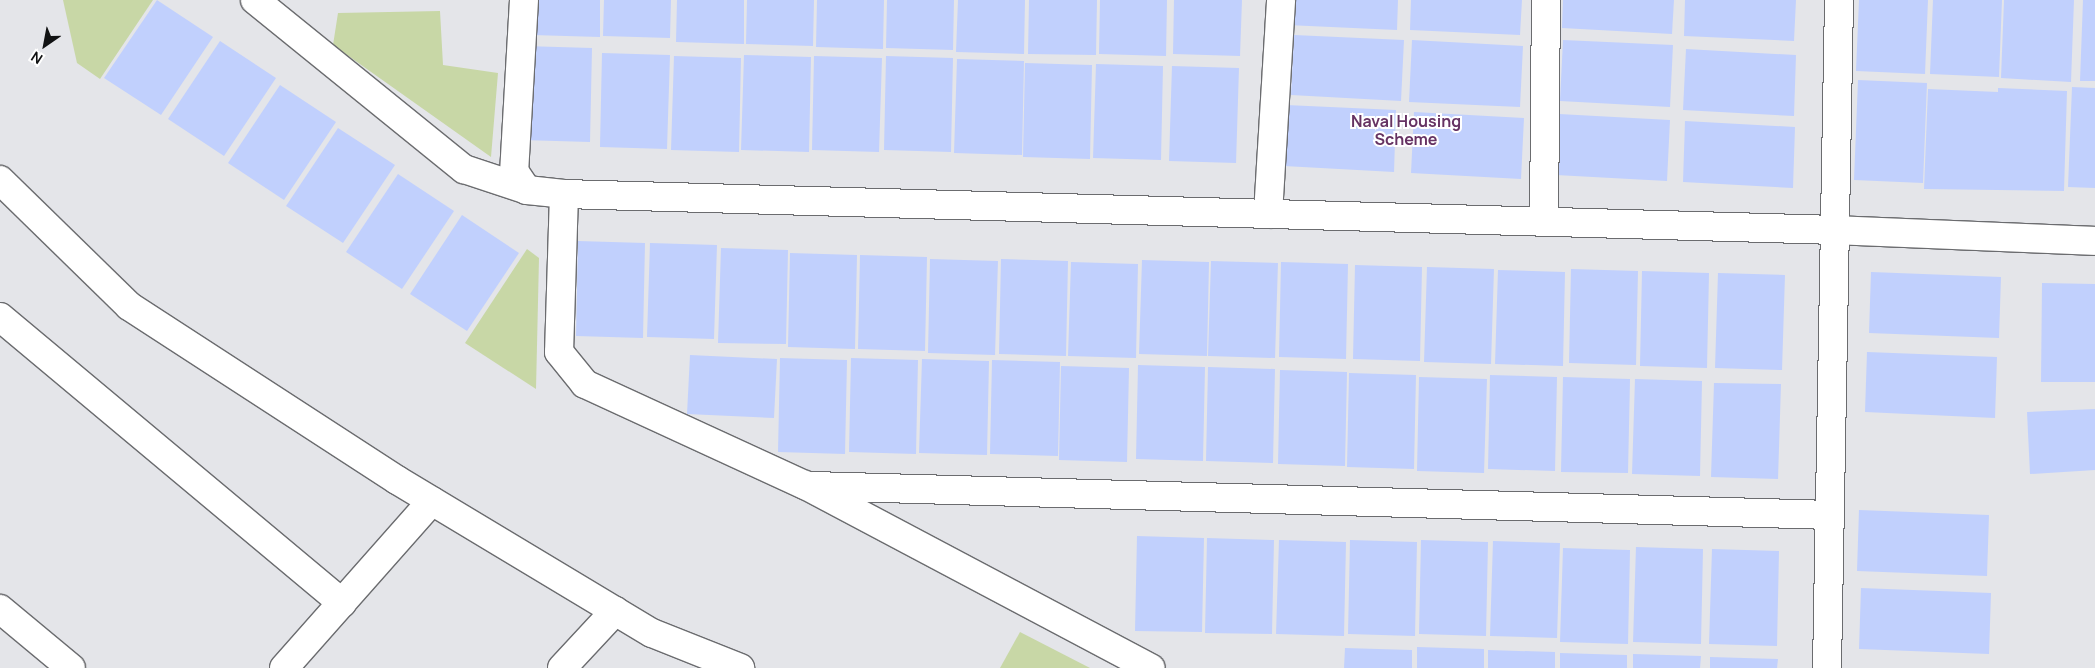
<!DOCTYPE html>
<html>
<head>
<meta charset="utf-8">
<style>
  body { margin:0 }
  #map { position:relative; width:2095px; height:668px; overflow:hidden; background:#e4e5e9; font-family:Manrope,sans-serif }
  div>[style] { position:absolute }
  .green>* { inset:0; background:#c8d7a6 }
  .building>* { inset:0; background:#c1d0fd }
  .roads { filter:drop-shadow(1px 0 #6b6c6f) drop-shadow(-1px 0 #6b6c6f) drop-shadow(0 1px #6b6c6f) drop-shadow(0 -1px #6b6c6f) }
  .street>* { height:28px; margin:-14px; padding:0 14px; transform-origin:14px; border-radius:14px; background:#fff }
  span { translate:-50% -50%; white-space:nowrap; text-align:center; line-height:1.15; -webkit-text-stroke:4px #fff; paint-order:stroke }
  .neighbourhood-label { font-size:16px; color:#663363; font-weight:700 }
  .north { position:absolute; left:20px; top:20px; width:50px; height:50px; -webkit-text-stroke:4px #fff; paint-order:stroke; rotate:213deg; font-size:14px; font-weight:700; line-height:20px; text-align:center; color:#111213 }
  .north::after { content:''; display:block; margin:auto; width:18px; height:22px; background:#111213; clip-path:polygon(50% 0,100% 100%,50% 72%,0 100%) }
</style>
</head>
<body>
<div id="map">
  <div class="green">
    <i style="clip-path:polygon(63px 0,153px 0,100px 79px,77px 63px)"></i>
    <i style="clip-path:polygon(440px 11px,443px 65px,498px 73px,491px 157px,333px 45px,338px 13px)"></i>
    <i style="clip-path:polygon(527px 249px,539px 258px,536px 389px,465px 343px)"></i>
    <i style="clip-path:polygon(1020px 632px,1090px 668px,1000px 668px)"></i>
  </div>
  <div class="building">
    <i style="clip-path:polygon(157px 0,213px 37px,161px 115px,104px 78px)"></i>
    <i style="clip-path:polygon(533px 0,600px 0,600px 37px,532px 35px)"></i>
    <i style="clip-path:polygon(604px 0,671px 0,670px 38px,603px 36px)"></i>
    <i style="clip-path:polygon(677px 0,744px 0,744px 44px,676px 42px)"></i>
    <i style="clip-path:polygon(747px 0,814px 0,813px 46px,746px 44px)"></i>
    <i style="clip-path:polygon(817px 0,884px 0,883px 49px,816px 47px)"></i>
    <i style="clip-path:polygon(887px 0,954px 0,953px 50px,886px 48px)"></i>
    <i style="clip-path:polygon(958px 0,1025px 0,1024px 54px,956px 52px)"></i>
    <i style="clip-path:polygon(1029px 0,1097px 0,1096px 55px,1028px 54px)"></i>
    <i style="clip-path:polygon(1100px 0,1167px 0,1166px 56px,1099px 54px)"></i>
    <i style="clip-path:polygon(1174px 0,1242px 0,1240px 56px,1173px 54px)"></i>
    <i style="clip-path:polygon(1288px 0,1398px 0,1397px 30px,1287px 25px)"></i>
    <i style="clip-path:polygon(1411px 0,1522px 0,1520px 35px,1410px 30px)"></i>
    <i style="clip-path:polygon(1563px 0,1674px 0,1672px 34px,1562px 28px)"></i>
    <i style="clip-path:polygon(1685px 0,1796px 0,1794px 41px,1684px 36px)"></i>
    <i style="clip-path:polygon(1859px 0,1928px 0,1925px 74px,1856px 71px)"></i>
    <i style="clip-path:polygon(1933px 0,2002px 0,1999px 77px,1930px 74px)"></i>
    <i style="clip-path:polygon(2004px 0,2074px 0,2071px 82px,2001px 78px)"></i>
    <i style="clip-path:polygon(2083px 0,2095px 0,2095px 81px,2080px 81px)"></i>
    <i style="clip-path:polygon(1294px 35px,1404px 40px,1401px 101px,1291px 95px)"></i>
    <i style="clip-path:polygon(1412px 40px,1523px 46px,1520px 107px,1409px 102px)"></i>
    <i style="clip-path:polygon(1563px 40px,1673px 45px,1670px 107px,1560px 101px)"></i>
    <i style="clip-path:polygon(220px 41px,276px 78px,224px 156px,168px 119px)"></i>
    <i style="clip-path:polygon(524px 46px,592px 48px,590px 142px,522px 140px)"></i>
    <i style="clip-path:polygon(1686px 49px,1796px 55px,1794px 116px,1683px 110px)"></i>
    <i style="clip-path:polygon(602px 53px,670px 55px,667px 149px,600px 147px)"></i>
    <i style="clip-path:polygon(744px 55px,811px 57px,809px 152px,741px 150px)"></i>
    <i style="clip-path:polygon(674px 56px,741px 58px,739px 152px,671px 150px)"></i>
    <i style="clip-path:polygon(814px 56px,882px 58px,879px 152px,812px 150px)"></i>
    <i style="clip-path:polygon(886px 56px,953px 58px,951px 152px,884px 150px)"></i>
    <i style="clip-path:polygon(957px 59px,1024px 61px,1022px 155px,954px 153px)"></i>
    <i style="clip-path:polygon(1025px 63px,1092px 65px,1090px 159px,1023px 157px)"></i>
    <i style="clip-path:polygon(1096px 64px,1163px 66px,1161px 160px,1093px 158px)"></i>
    <i style="clip-path:polygon(1172px 66px,1239px 68px,1236px 163px,1169px 161px)"></i>
    <i style="clip-path:polygon(1858px 80px,1927px 83px,1923px 183px,1854px 180px)"></i>
    <i style="clip-path:polygon(280px 85px,336px 122px,284px 200px,228px 163px)"></i>
    <i style="clip-path:polygon(2072px 87px,2095px 88px,2095px 188px,2068px 187px)"></i>
    <i style="clip-path:polygon(1998px 88px,2067px 91px,2064px 191px,1924px 189px,1928px 89px,1998px 92px)"></i>
    <i style="clip-path:polygon(1286px 105px,1396px 110px,1394px 172px,1284px 166px)"></i>
    <i style="clip-path:polygon(1414px 112px,1524px 118px,1521px 179px,1411px 173px)"></i>
    <i style="clip-path:polygon(1559px 114px,1670px 120px,1667px 181px,1556px 175px)"></i>
    <i style="clip-path:polygon(1685px 121px,1795px 127px,1793px 188px,1683px 182px)"></i>
    <i style="clip-path:polygon(338px 128px,395px 165px,343px 243px,286px 206px)"></i>
    <i style="clip-path:polygon(398px 174px,454px 211px,402px 289px,346px 252px)"></i>
    <i style="clip-path:polygon(462px 215px,519px 253px,467px 331px,410px 294px)"></i>
    <i style="clip-path:polygon(578px 241px,645px 243px,643px 338px,576px 336px)"></i>
    <i style="clip-path:polygon(650px 243px,717px 245px,714px 339px,647px 337px)"></i>
    <i style="clip-path:polygon(721px 248px,788px 250px,786px 344px,718px 343px)"></i>
    <i style="clip-path:polygon(790px 253px,857px 255px,855px 349px,788px 347px)"></i>
    <i style="clip-path:polygon(860px 255px,927px 257px,925px 351px,858px 349px)"></i>
    <i style="clip-path:polygon(930px 259px,998px 261px,995px 355px,928px 353px)"></i>
    <i style="clip-path:polygon(1001px 259px,1068px 261px,1066px 356px,999px 354px)"></i>
    <i style="clip-path:polygon(1142px 260px,1209px 262px,1207px 356px,1139px 354px)"></i>
    <i style="clip-path:polygon(1211px 261px,1278px 263px,1275px 358px,1208px 356px)"></i>
    <i style="clip-path:polygon(1071px 262px,1138px 264px,1136px 358px,1068px 356px)"></i>
    <i style="clip-path:polygon(1281px 262px,1348px 264px,1346px 359px,1279px 357px)"></i>
    <i style="clip-path:polygon(1355px 265px,1422px 267px,1420px 361px,1353px 359px)"></i>
    <i style="clip-path:polygon(1427px 267px,1494px 269px,1491px 364px,1424px 362px)"></i>
    <i style="clip-path:polygon(1571px 269px,1638px 271px,1636px 365px,1569px 363px)"></i>
    <i style="clip-path:polygon(1498px 270px,1565px 272px,1563px 366px,1495px 364px)"></i>
    <i style="clip-path:polygon(1642px 271px,1709px 273px,1707px 368px,1640px 366px)"></i>
    <i style="clip-path:polygon(1871px 272px,2001px 277px,1999px 338px,1869px 333px)"></i>
    <i style="clip-path:polygon(1718px 273px,1785px 275px,1782px 370px,1715px 368px)"></i>
    <i style="clip-path:polygon(2042px 283px,2095px 284px,2095px 382px,2041px 382px)"></i>
    <i style="clip-path:polygon(1867px 352px,1997px 357px,1995px 418px,1865px 412px)"></i>
    <i style="clip-path:polygon(690px 355px,777px 359px,774px 418px,687px 414px)"></i>
    <i style="clip-path:polygon(780px 358px,847px 360px,845px 454px,778px 452px)"></i>
    <i style="clip-path:polygon(851px 358px,918px 360px,916px 454px,849px 452px)"></i>
    <i style="clip-path:polygon(922px 359px,989px 361px,987px 455px,919px 453px)"></i>
    <i style="clip-path:polygon(992px 360px,1060px 362px,1058px 456px,990px 454px)"></i>
    <i style="clip-path:polygon(1138px 365px,1205px 367px,1203px 461px,1136px 459px)"></i>
    <i style="clip-path:polygon(1061px 366px,1129px 368px,1127px 462px,1059px 460px)"></i>
    <i style="clip-path:polygon(1208px 367px,1275px 369px,1273px 463px,1206px 461px)"></i>
    <i style="clip-path:polygon(1280px 370px,1347px 372px,1345px 466px,1278px 464px)"></i>
    <i style="clip-path:polygon(1349px 373px,1416px 375px,1414px 469px,1347px 467px)"></i>
    <i style="clip-path:polygon(1490px 375px,1557px 377px,1555px 471px,1488px 469px)"></i>
    <i style="clip-path:polygon(1419px 377px,1487px 379px,1484px 473px,1417px 471px)"></i>
    <i style="clip-path:polygon(1563px 377px,1630px 379px,1628px 473px,1561px 472px)"></i>
    <i style="clip-path:polygon(1635px 379px,1702px 381px,1700px 476px,1632px 474px)"></i>
    <i style="clip-path:polygon(1714px 383px,1781px 384px,1778px 479px,1711px 477px)"></i>
    <i style="clip-path:polygon(2095px 409px,2095px 470px,2030px 474px,2027px 412px)"></i>
    <i style="clip-path:polygon(1859px 510px,1989px 515px,1987px 576px,1857px 571px)"></i>
    <i style="clip-path:polygon(1137px 536px,1204px 538px,1202px 632px,1135px 631px)"></i>
    <i style="clip-path:polygon(1207px 538px,1274px 540px,1272px 634px,1205px 633px)"></i>
    <i style="clip-path:polygon(1279px 540px,1346px 542px,1344px 636px,1276px 634px)"></i>
    <i style="clip-path:polygon(1350px 540px,1417px 542px,1415px 636px,1348px 634px)"></i>
    <i style="clip-path:polygon(1421px 540px,1488px 542px,1486px 636px,1419px 634px)"></i>
    <i style="clip-path:polygon(1493px 541px,1560px 543px,1557px 638px,1490px 636px)"></i>
    <i style="clip-path:polygon(1636px 547px,1703px 549px,1701px 644px,1633px 642px)"></i>
    <i style="clip-path:polygon(1563px 548px,1630px 550px,1628px 644px,1560px 642px)"></i>
    <i style="clip-path:polygon(1712px 549px,1779px 551px,1777px 646px,1709px 644px)"></i>
    <i style="clip-path:polygon(1861px 588px,1991px 593px,1989px 654px,1859px 649px)"></i>
    <i style="clip-path:polygon(1417px 647px,1484px 649px,1484px 668px,1417px 668px)"></i>
    <i style="clip-path:polygon(1345px 648px,1412px 650px,1412px 668px,1344px 668px)"></i>
    <i style="clip-path:polygon(1488px 650px,1555px 652px,1555px 668px,1488px 668px)"></i>
    <i style="clip-path:polygon(1560px 653px,1627px 655px,1627px 668px,1560px 668px)"></i>
    <i style="clip-path:polygon(1633px 654px,1701px 656px,1700px 668px,1633px 668px)"></i>
    <i style="clip-path:polygon(1710px 657px,1778px 659px,1777px 668px,1710px 668px)"></i>
  </div>
  <div class="roads">
    <div class="street">
      <i style="left:255px;top:0;width:269px;rotate:39deg"></i>
      <i style="left:464px;top:169px;width:66px;rotate:18.4deg"></i>
      <i style="left:527px;top:190px;width:37px;rotate:6deg"></i>
      <i style="left:564px;top:194px;width:158px;rotate:91.8deg"></i>
      <i style="left:559px;top:352px;width:41px;rotate:50.9deg"></i>
      <i style="left:585px;top:384px;width:242px;rotate:24.7deg"></i>
      <i style="left:805px;top:485px;width:391px;rotate:27.9deg"></i>
      <i style="left:524px;top:0;width:171px;rotate:93.3deg"></i>
      <i style="left:514px;top:171px;width:23px;rotate:56deg"></i>
      <i style="left:0;top:180px;width:180px;rotate:44.3deg"></i>
      <i style="left:129px;top:306px;width:320px;rotate:33deg"></i>
      <i style="left:397px;top:480px;width:297px;rotate:31deg"></i>
      <i style="left:652px;top:633px;width:95px;rotate:21.7deg"></i>
      <i style="left:564px;top:194px;width:1272px;rotate:1.62deg"></i>
      <i style="left:1835px;top:230px;width:260px;rotate:2.4deg"></i>
      <i style="left:1268px;top:214px;width:214px;rotate:-86.5deg"></i>
      <i style="left:1544px;top:221px;width:221px;rotate:-89.5deg"></i>
      <i style="left:0;top:317px;width:446px;rotate:39.9deg"></i>
      <i style="left:812px;top:486px;width:1018px;rotate:1.63deg"></i>
      <i style="left:0;top:609px;width:92px;rotate:39.7deg"></i>
      <i style="left:284px;top:668px;width:223px;rotate:-48.5deg"></i>
      <i style="left:562px;top:668px;width:78px;rotate:-47.1deg"></i>
      <i style="left:1827px;top:668px;width:668px;rotate:-88.97deg"></i>
    </div>
  </div>
  <div class="neighbourhood-label">
    <span style="left:1406px;top:130px">Naval Housing<br>Scheme</span>
  </div>
  <div class="north">N</div>
</div>
</body>
</html>
